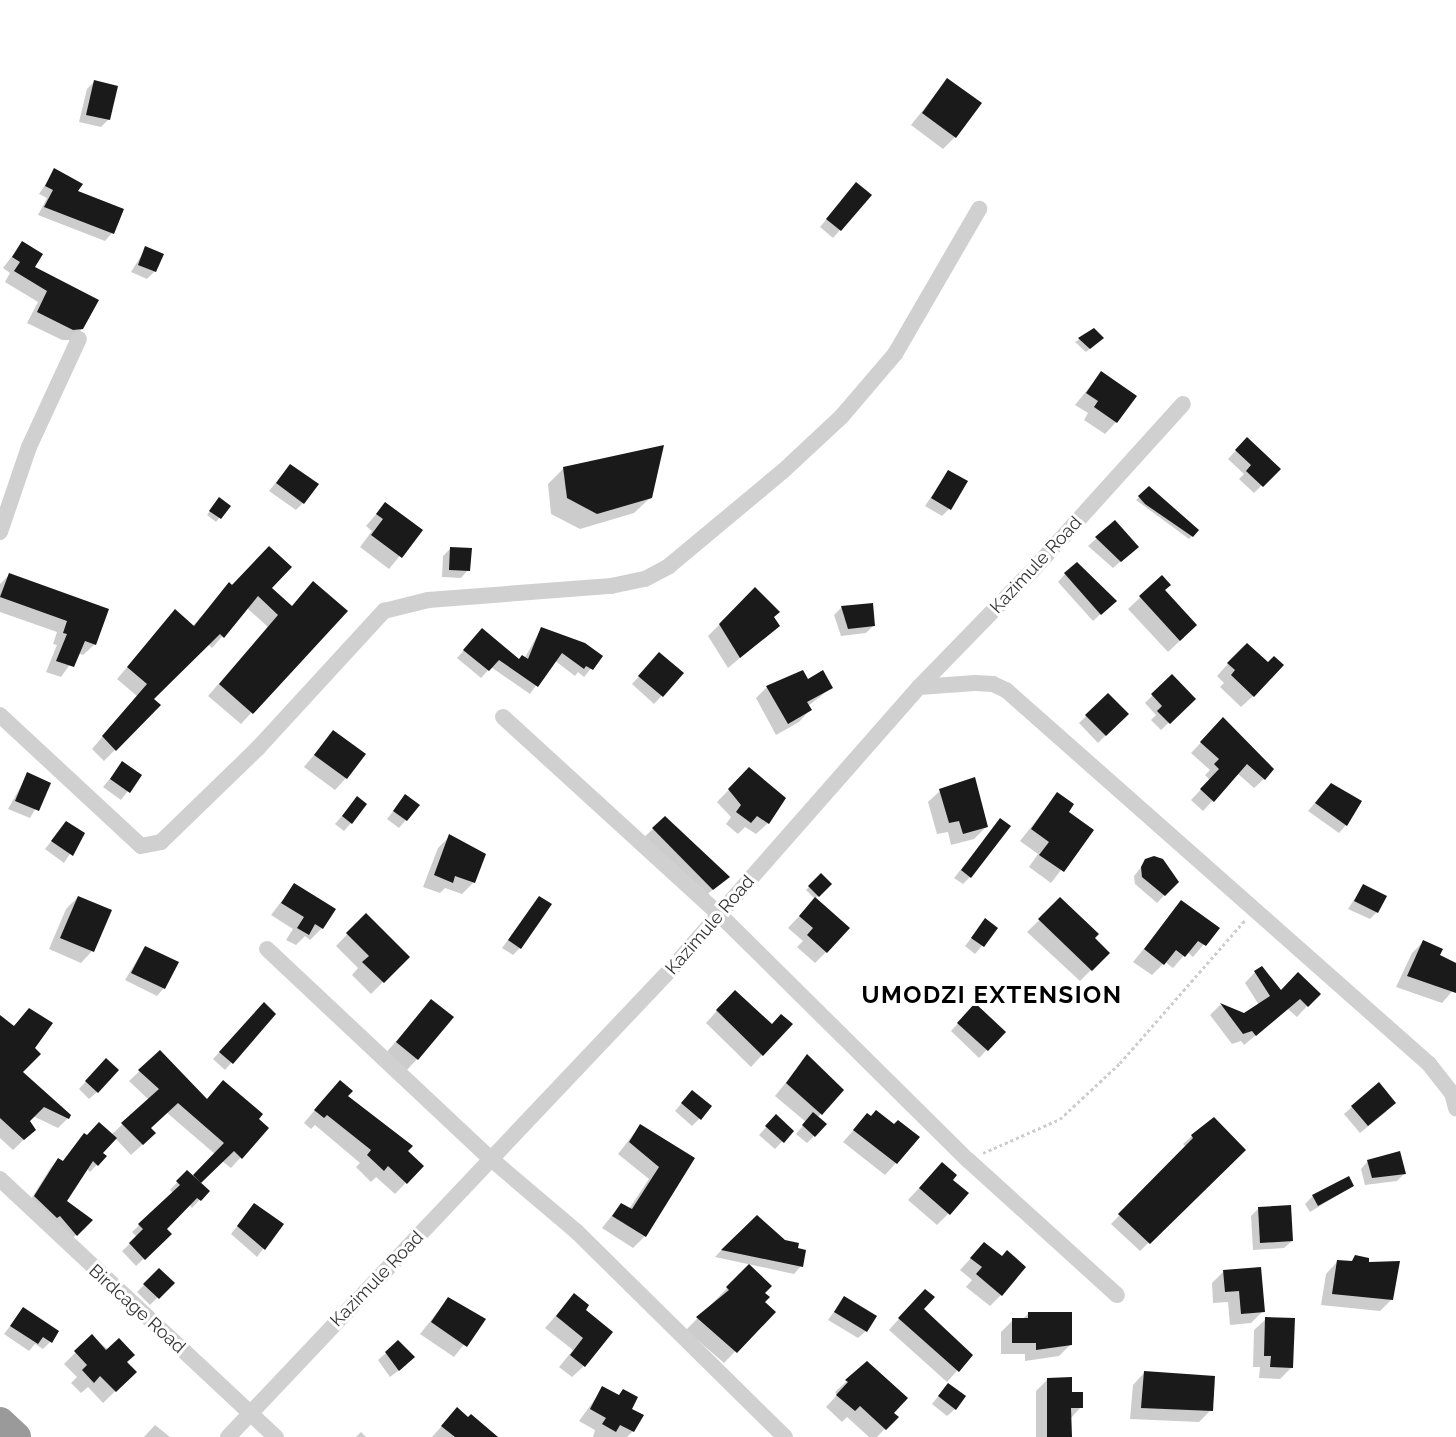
<!DOCTYPE html>
<html>
<head>
<meta charset="utf-8">
<style>
  body { margin:0 }
  #map { position:relative; width:1456px; height:1437px; overflow:hidden; background:#fff; font-family:Raleway,sans-serif }
  div>[style] { position:absolute }
  .shadow>* { inset:0; background:#0003 }
  .building>* { inset:0; background:#1a1a1a }
  .path>* { height:3px; margin-top:-1.5px; transform-origin:0; background:repeating-linear-gradient(90deg,#cdcdcd 0 3px,transparent 0 6px) }
  .street>* { height:16px; margin:-8px; padding:0 8px; transform-origin:8px; border-radius:8px; background:#d0d0d0 }
  .highway>* { height:30px; margin:-15px; padding:0 15px; transform-origin:15px; border-radius:15px; background:#9a9a9a }
  span { translate:-50% -50%; white-space:nowrap; text-align:center; line-height:1.15; -webkit-text-stroke:6px #fff; paint-order:stroke }
  .street-label { font-size:18px; color:#333 }
  .district-label { font-size:24px; color:#000; font-weight:700; letter-spacing:1.5px }
</style>
</head>
<body>
<div id="map">
  <div class="shadow">
    <i style="clip-path:polygon(947px 80px,955px 137px,943px 149px,911px 125px)"></i>
    <i style="clip-path:polygon(94px 82px,109px 119px,101px 127px,79px 122px,87px 89px)"></i>
    <i style="clip-path:polygon(55px 170px,112px 233px,105px 241px,38px 215px,47px 198px,39px 194px)"></i>
    <i style="clip-path:polygon(849px 192px,840px 230px,833px 238px,820px 227px)"></i>
    <i style="clip-path:polygon(22px 243px,32px 268px,82px 329px,71px 340px,62px 340px,27px 323px,38px 302px,5px 282px,10px 273px,3px 268px)"></i>
    <i style="clip-path:polygon(146px 248px,155px 271px,147px 279px,131px 272px)"></i>
    <i style="clip-path:polygon(1094px 330px,1099px 341px,1086px 352px,1075px 342px)"></i>
    <i style="clip-path:polygon(1101px 373px,1116px 422px,1105px 434px,1084px 420px,1088px 413px,1075px 405px)"></i>
    <i style="clip-path:polygon(1247px 439px,1278px 469px,1254px 493px,1239px 479px,1244px 474px,1228px 459px)"></i>
    <i style="clip-path:polygon(290px 465px,303px 503px,296px 510px,269px 491px)"></i>
    <i style="clip-path:polygon(563px 469px,651px 497px,634px 513px,580px 529px,551px 514px,548px 484px)"></i>
    <i style="clip-path:polygon(948px 472px,949px 509px,942px 516px,925px 506px)"></i>
    <i style="clip-path:polygon(1149px 488px,1192px 536px,1189px 539px,1136px 500px)"></i>
    <i style="clip-path:polygon(216px 502px,229px 506px,216px 522px,207px 515px)"></i>
    <i style="clip-path:polygon(385px 504px,421px 530px,389px 569px,360px 547px,372px 531px,366px 526px)"></i>
    <i style="clip-path:polygon(1115px 522px,1129px 554px,1113px 568px,1088px 546px)"></i>
    <i style="clip-path:polygon(451px 548px,468px 570px,461px 578px,442px 577px,443px 556px)"></i>
    <i style="clip-path:polygon(10px 574px,107px 610px,95px 644px,83px 655px,78px 653px,61px 677px,46px 672px,57px 645px,53px 644px,57px 632px,0 612px,0 584px)"></i>
    <i style="clip-path:polygon(1065px 574px,1107px 608px,1093px 621px,1058px 582px)"></i>
    <i style="clip-path:polygon(1162px 577px,1163px 590px,1184px 637px,1168px 652px,1128px 609px)"></i>
    <i style="clip-path:polygon(229px 584px,270px 588px,291px 607px,346px 611px,241px 724px,208px 696px,268px 627px,247px 608px,212px 648px,208px 644px,152px 699px,159px 705px,104px 761px,92px 749px,137px 696px,117px 679px,175px 611px,192px 627px)"></i>
    <i style="clip-path:polygon(755px 589px,778px 626px,728px 668px,708px 636px)"></i>
    <i style="clip-path:polygon(842px 607px,873px 626px,866px 633px,841px 636px,834px 615px)"></i>
    <i style="clip-path:polygon(541px 629px,601px 656px,584px 677px,578px 672px,575px 676px,554px 660px,530px 694px,491px 667px,481px 678px,457px 658px,475px 638px,519px 661px,524px 659px)"></i>
    <i style="clip-path:polygon(1235px 656px,1268px 664px,1253px 696px,1241px 707px,1220px 687px,1224px 683px,1217px 676px)"></i>
    <i style="clip-path:polygon(652px 662px,682px 674px,654px 704px,632px 684px)"></i>
    <i style="clip-path:polygon(1172px 676px,1194px 699px,1161px 730px,1151px 720px,1156px 715px,1145px 703px)"></i>
    <i style="clip-path:polygon(807px 681px,831px 688px,808px 706px,810px 710px,799px 722px,776px 735px,756px 698px,767px 687px)"></i>
    <i style="clip-path:polygon(1108px 695px,1127px 714px,1098px 743px,1079px 723px)"></i>
    <i style="clip-path:polygon(1214px 729px,1264px 779px,1254px 788px,1237px 773px,1203px 811px,1191px 800px,1210px 780px,1205px 775px,1210px 770px,1191px 753px)"></i>
    <i style="clip-path:polygon(333px 732px,346px 778px,335px 790px,304px 767px)"></i>
    <i style="clip-path:polygon(123px 763px,140px 775px,121px 800px,103px 787px)"></i>
    <i style="clip-path:polygon(749px 769px,768px 823px,756px 834px,745px 827px,738px 834px,726px 824px,731px 817px,717px 802px)"></i>
    <i style="clip-path:polygon(28px 774px,50px 784px,30px 818px,8px 809px)"></i>
    <i style="clip-path:polygon(940px 791px,986px 827px,974px 839px,951px 845px,948px 832px,937px 834px,928px 802px)"></i>
    <i style="clip-path:polygon(1324px 792px,1346px 825px,1339px 833px,1308px 811px)"></i>
    <i style="clip-path:polygon(1057px 794px,1067px 812px,1092px 830px,1051px 883px,1029px 867px,1038px 854px,1020px 841px)"></i>
    <i style="clip-path:polygon(405px 796px,406px 820px,399px 828px,387px 819px)"></i>
    <i style="clip-path:polygon(357px 798px,351px 823px,344px 831px,335px 824px)"></i>
    <i style="clip-path:polygon(67px 822px,83px 834px,64px 863px,45px 849px)"></i>
    <i style="clip-path:polygon(999px 822px,970px 877px,963px 884px,954px 878px)"></i>
    <i style="clip-path:polygon(653px 829px,727px 877px,701px 900px,641px 840px)"></i>
    <i style="clip-path:polygon(450px 836px,474px 882px,462px 894px,445px 888px,440px 893px,423px 887px,438px 848px)"></i>
    <i style="clip-path:polygon(1146px 861px,1177px 882px,1157px 903px,1135px 884px,1134px 876px)"></i>
    <i style="clip-path:polygon(821px 875px,830px 884px,815px 899px,806px 890px)"></i>
    <i style="clip-path:polygon(294px 885px,322px 928px,310px 940px,305px 936px,296px 945px,286px 940px,293px 929px,271px 915px)"></i>
    <i style="clip-path:polygon(1363px 886px,1377px 912px,1370px 919px,1348px 909px)"></i>
    <i style="clip-path:polygon(78px 897px,92px 951px,81px 963px,49px 949px,66px 909px)"></i>
    <i style="clip-path:polygon(539px 898px,520px 948px,513px 955px,502px 948px)"></i>
    <i style="clip-path:polygon(1060px 900px,1108px 953px,1080px 981px,1027px 932px)"></i>
    <i style="clip-path:polygon(1182px 902px,1218px 928px,1193px 957px,1187px 952px,1173px 968px,1165px 962px,1152px 975px,1133px 962px)"></i>
    <i style="clip-path:polygon(804px 911px,826px 952px,815px 963px,797px 947px,803px 941px,788px 928px)"></i>
    <i style="clip-path:polygon(366px 915px,408px 957px,371px 994px,352px 975px,358px 968px,336px 946px)"></i>
    <i style="clip-path:polygon(985px 920px,996px 929px,975px 954px,965px 946px)"></i>
    <i style="clip-path:polygon(1423px 942px,1438px 956px,1456px 964px,1456px 987px,1442px 1003px,1396px 987px,1412px 953px)"></i>
    <i style="clip-path:polygon(145px 947px,164px 988px,157px 996px,125px 980px)"></i>
    <i style="clip-path:polygon(1255px 972px,1281px 992px,1287px 984px,1307px 1006px,1297px 1017px,1288px 1009px,1244px 1045px,1241px 1041px,1232px 1044px,1210px 1015px,1220px 1005px,1244px 1015px,1259px 1005px,1245px 983px)"></i>
    <i style="clip-path:polygon(431px 1001px,417px 1059px,406px 1071px,385px 1054px)"></i>
    <i style="clip-path:polygon(723px 1004px,772px 1026px,762px 1055px,751px 1067px,706px 1023px)"></i>
    <i style="clip-path:polygon(975px 1005px,1004px 1032px,979px 1058px,951px 1031px)"></i>
    <i style="clip-path:polygon(29px 1010px,33px 1049px,21px 1072px,68px 1118px,58px 1128px,33px 1116px,28px 1121px,34px 1130px,13px 1150px,0 1138px,0 1017px,13px 1027px)"></i>
    <i style="clip-path:polygon(258px 1011px,274px 1014px,225px 1070px,213px 1059px)"></i>
    <i style="clip-path:polygon(160px 1052px,241px 1157px,231px 1168px,222px 1161px,199px 1183px,208px 1191px,192px 1208px,189px 1204px,165px 1229px,170px 1234px,136px 1266px,122px 1251px,137px 1237px,132px 1232px,173px 1193px,170px 1190px,187px 1172px,193px 1177px,215px 1154px,166px 1112px,149px 1128px,143px 1144px,131px 1155px,115px 1138px,101px 1153px,105px 1156px,90px 1172px,86px 1168px,65px 1202px,91px 1220px,69px 1242px,28px 1204px,51px 1167px,58px 1160px,62px 1162px,84px 1135px,111px 1135px,149px 1100px,129px 1081px)"></i>
    <i style="clip-path:polygon(807px 1056px,842px 1091px,817px 1118px,814px 1136px,807px 1143px,796px 1134px,806px 1122px,775px 1096px)"></i>
    <i style="clip-path:polygon(98px 1068px,97px 1092px,89px 1099px,79px 1089px)"></i>
    <i style="clip-path:polygon(328px 1094px,346px 1097px,422px 1166px,395px 1194px,376px 1177px,371px 1182px,356px 1167px,360px 1163px,315px 1125px,311px 1129px,304px 1123px)"></i>
    <i style="clip-path:polygon(685px 1099px,700px 1118px,692px 1126px,675px 1111px)"></i>
    <i style="clip-path:polygon(1352px 1107px,1387px 1111px,1360px 1133px,1344px 1114px)"></i>
    <i style="clip-path:polygon(867px 1115px,896px 1163px,885px 1175px,843px 1142px)"></i>
    <i style="clip-path:polygon(769px 1124px,792px 1131px,775px 1149px,759px 1135px)"></i>
    <i style="clip-path:polygon(640px 1126px,693px 1159px,645px 1236px,633px 1248px,602px 1228px,621px 1204px,629px 1209px,649px 1179px,618px 1154px)"></i>
    <i style="clip-path:polygon(1192px 1136px,1244px 1150px,1140px 1251px,1111px 1224px,1186px 1147px,1183px 1144px)"></i>
    <i style="clip-path:polygon(1368px 1161px,1404px 1174px,1397px 1181px,1365px 1185px,1361px 1169px)"></i>
    <i style="clip-path:polygon(931px 1175px,951px 1180px,949px 1213px,937px 1225px,908px 1200px)"></i>
    <i style="clip-path:polygon(1353px 1186px,1310px 1212px,1305px 1204px,1313px 1196px)"></i>
    <i style="clip-path:polygon(254px 1205px,282px 1224px,257px 1257px,231px 1234px)"></i>
    <i style="clip-path:polygon(1258px 1209px,1292px 1241px,1284px 1248px,1253px 1250px,1251px 1216px)"></i>
    <i style="clip-path:polygon(734px 1237px,796px 1249px,801px 1266px,794px 1274px,715px 1257px)"></i>
    <i style="clip-path:polygon(984px 1244px,1001px 1295px,990px 1306px,966px 1287px,972px 1280px,960px 1270px)"></i>
    <i style="clip-path:polygon(1356px 1257px,1367px 1263px,1392px 1299px,1380px 1311px,1321px 1305px,1326px 1274px,1337px 1262px,1349px 1263px)"></i>
    <i style="clip-path:polygon(749px 1266px,763px 1293px,763px 1302px,773px 1312px,724px 1363px,686px 1330px)"></i>
    <i style="clip-path:polygon(159px 1270px,172px 1283px,150px 1305px,137px 1292px)"></i>
    <i style="clip-path:polygon(1223px 1272px,1263px 1311px,1251px 1323px,1230px 1325px,1228px 1302px,1213px 1303px,1212px 1283px)"></i>
    <i style="clip-path:polygon(574px 1295px,584px 1310px,584px 1366px,572px 1377px,559px 1367px,573px 1350px,545px 1328px)"></i>
    <i style="clip-path:polygon(844px 1298px,866px 1331px,858px 1338px,828px 1320px)"></i>
    <i style="clip-path:polygon(448px 1299px,484px 1319px,454px 1357px,420px 1334px)"></i>
    <i style="clip-path:polygon(915px 1301px,971px 1355px,947px 1382px,889px 1330px)"></i>
    <i style="clip-path:polygon(23px 1309px,50px 1342px,43px 1349px,35px 1344px,29px 1351px,4px 1334px)"></i>
    <i style="clip-path:polygon(1028px 1314px,1071px 1344px,1059px 1356px,1025px 1361px,1025px 1354px,1001px 1354px,1001px 1332px,1013px 1320px,1022px 1320px)"></i>
    <i style="clip-path:polygon(1266px 1319px,1292px 1367px,1280px 1379px,1259px 1378px,1260px 1367px,1253px 1367px,1254px 1330px)"></i>
    <i style="clip-path:polygon(92px 1336px,135px 1372px,103px 1403px,88px 1387px,81px 1393px,71px 1383px,77px 1377px,64px 1364px)"></i>
    <i style="clip-path:polygon(386px 1353px,406px 1365px,390px 1377px,378px 1360px)"></i>
    <i style="clip-path:polygon(867px 1363px,896px 1417px,877px 1437px,869px 1437px,847px 1417px,842px 1422px,826px 1407px,837px 1395px,835px 1392px)"></i>
    <i style="clip-path:polygon(1144px 1373px,1211px 1410px,1199px 1422px,1130px 1419px,1133px 1385px)"></i>
    <i style="clip-path:polygon(1048px 1379px,1070px 1394px,1081px 1407px,1070px 1419px,1069px 1437px,1036px 1437px,1036px 1391px)"></i>
    <i style="clip-path:polygon(603px 1388px,618px 1396px,623px 1391px,633px 1431px,627px 1437px,593px 1437px,595px 1430px,579px 1421px)"></i>
    <i style="clip-path:polygon(941px 1393px,955px 1409px,947px 1416px,932px 1404px)"></i>
    <i style="clip-path:polygon(457px 1409px,493px 1437px,432px 1437px)"></i>
    <i style="clip-path:polygon(155px 1425px,170px 1437px,144px 1437px)"></i>
    <i style="clip-path:polygon(361px 1432px,366px 1437px,356px 1437px)"></i>
  </div>
  <div class="building">
    <i style="clip-path:polygon(947px 78px,982px 103px,956px 138px,922px 113px)"></i>
    <i style="clip-path:polygon(94px 80px,118px 86px,110px 120px,86px 115px)"></i>
    <i style="clip-path:polygon(54px 168px,83px 184px,78px 191px,124px 209px,114px 234px,44px 207px,53px 190px,45px 186px)"></i>
    <i style="clip-path:polygon(856px 182px,872px 195px,841px 231px,826px 219px)"></i>
    <i style="clip-path:polygon(22px 241px,43px 254px,35px 267px,99px 300px,83px 329px,73px 330px,37px 312px,47px 291px,14px 271px,20px 262px,12px 257px)"></i>
    <i style="clip-path:polygon(145px 246px,164px 254px,156px 272px,138px 265px)"></i>
    <i style="clip-path:polygon(1094px 328px,1104px 338px,1090px 349px,1078px 338px)"></i>
    <i style="clip-path:polygon(1101px 371px,1137px 396px,1117px 423px,1094px 407px,1098px 401px,1086px 393px)"></i>
    <i style="clip-path:polygon(1247px 437px,1281px 469px,1263px 487px,1246px 471px,1251px 465px,1235px 450px)"></i>
    <i style="clip-path:polygon(664px 445px,652px 498px,597px 514px,567px 498px,563px 467px)"></i>
    <i style="clip-path:polygon(290px 464px,319px 484px,304px 504px,276px 483px)"></i>
    <i style="clip-path:polygon(948px 470px,968px 481px,951px 510px,931px 498px)"></i>
    <i style="clip-path:polygon(1149px 486px,1199px 530px,1193px 537px,1145px 504px,1138px 496px)"></i>
    <i style="clip-path:polygon(219px 497px,231px 506px,221px 519px,209px 511px)"></i>
    <i style="clip-path:polygon(385px 502px,423px 530px,402px 558px,371px 535px,383px 519px,376px 514px)"></i>
    <i style="clip-path:polygon(1115px 520px,1139px 547px,1121px 562px,1095px 537px)"></i>
    <i style="clip-path:polygon(269px 546px,292px 567px,272px 588px,292px 606px,313px 581px,348px 611px,253px 714px,219px 684px,278px 615px,258px 596px,224px 638px,220px 634px,154px 699px,161px 705px,116px 751px,102px 736px,147px 684px,127px 667px,175px 609px,194px 626px,229px 582px,232px 585px)"></i>
    <i style="clip-path:polygon(450px 547px,472px 548px,470px 571px,449px 570px)"></i>
    <i style="clip-path:polygon(1077px 562px,1117px 601px,1101px 615px,1064px 573px)"></i>
    <i style="clip-path:polygon(9px 573px,109px 609px,96px 645px,85px 641px,74px 667px,56px 661px,67px 634px,63px 633px,67px 621px,0 597px)"></i>
    <i style="clip-path:polygon(1162px 575px,1171px 585px,1165px 590px,1197px 625px,1180px 641px,1139px 596px)"></i>
    <i style="clip-path:polygon(755px 587px,780px 612px,774px 617px,780px 626px,740px 658px,719px 624px)"></i>
    <i style="clip-path:polygon(873px 603px,875px 626px,848px 629px,841px 606px)"></i>
    <i style="clip-path:polygon(541px 627px,585px 643px,603px 656px,593px 670px,586px 666px,584px 669px,562px 653px,538px 687px,499px 660px,489px 671px,463px 650px,482px 628px,519px 659px,522px 655px,528px 659px)"></i>
    <i style="clip-path:polygon(1247px 643px,1268px 662px,1274px 656px,1284px 665px,1254px 697px,1231px 675px,1235px 670px,1227px 663px)"></i>
    <i style="clip-path:polygon(659px 652px,684px 673px,663px 697px,638px 676px)"></i>
    <i style="clip-path:polygon(803px 670px,808px 679px,823px 670px,833px 688px,807px 702px,812px 710px,788px 724px,766px 686px)"></i>
    <i style="clip-path:polygon(1172px 674px,1196px 699px,1170px 724px,1157px 711px,1162px 706px,1151px 694px)"></i>
    <i style="clip-path:polygon(1108px 693px,1129px 714px,1106px 736px,1085px 715px)"></i>
    <i style="clip-path:polygon(1223px 717px,1274px 769px,1265px 780px,1247px 764px,1214px 802px,1200px 789px,1219px 769px,1214px 764px,1219px 759px,1200px 742px)"></i>
    <i style="clip-path:polygon(333px 730px,366px 754px,347px 779px,314px 755px)"></i>
    <i style="clip-path:polygon(122px 761px,142px 775px,130px 793px,110px 779px)"></i>
    <i style="clip-path:polygon(749px 767px,786px 798px,769px 824px,757px 816px,751px 823px,736px 812px,741px 805px,728px 789px)"></i>
    <i style="clip-path:polygon(27px 772px,51px 783px,39px 811px,15px 801px)"></i>
    <i style="clip-path:polygon(975px 777px,988px 827px,963px 834px,959px 821px,949px 823px,939px 789px)"></i>
    <i style="clip-path:polygon(1331px 783px,1362px 801px,1347px 826px,1315px 803px)"></i>
    <i style="clip-path:polygon(1057px 792px,1074px 804px,1069px 812px,1094px 830px,1064px 872px,1039px 855px,1049px 842px,1031px 829px)"></i>
    <i style="clip-path:polygon(405px 794px,420px 805px,407px 821px,393px 811px)"></i>
    <i style="clip-path:polygon(357px 796px,367px 804px,352px 824px,342px 816px)"></i>
    <i style="clip-path:polygon(665px 816px,730px 877px,713px 890px,652px 828px)"></i>
    <i style="clip-path:polygon(1000px 818px,1011px 826px,971px 878px,961px 870px)"></i>
    <i style="clip-path:polygon(66px 821px,85px 833px,73px 856px,51px 841px)"></i>
    <i style="clip-path:polygon(449px 834px,486px 854px,475px 883px,455px 876px,453px 883px,434px 875px)"></i>
    <i style="clip-path:polygon(1154px 856px,1163px 859px,1179px 882px,1165px 896px,1142px 877px,1141px 867px,1145px 859px)"></i>
    <i style="clip-path:polygon(821px 873px,832px 884px,819px 897px,808px 886px)"></i>
    <i style="clip-path:polygon(294px 883px,336px 909px,323px 929px,315px 924px,309px 935px,297px 928px,304px 917px,281px 903px)"></i>
    <i style="clip-path:polygon(1363px 884px,1387px 896px,1378px 913px,1354px 901px)"></i>
    <i style="clip-path:polygon(78px 896px,112px 910px,94px 952px,60px 938px)"></i>
    <i style="clip-path:polygon(539px 896px,552px 904px,521px 949px,508px 940px)"></i>
    <i style="clip-path:polygon(815px 897px,850px 928px,827px 953px,807px 935px,813px 928px,799px 916px)"></i>
    <i style="clip-path:polygon(1060px 897px,1099px 934px,1095px 938px,1110px 953px,1092px 971px,1038px 919px)"></i>
    <i style="clip-path:polygon(1181px 900px,1220px 928px,1206px 946px,1198px 941px,1185px 957px,1176px 950px,1164px 965px,1144px 949px)"></i>
    <i style="clip-path:polygon(366px 913px,410px 957px,384px 983px,362px 962px,369px 956px,346px 933px)"></i>
    <i style="clip-path:polygon(985px 918px,998px 928px,984px 947px,971px 938px)"></i>
    <i style="clip-path:polygon(1423px 940px,1443px 949px,1440px 955px,1456px 963px,1456px 993px,1407px 976px)"></i>
    <i style="clip-path:polygon(145px 946px,179px 962px,165px 989px,131px 973px)"></i>
    <i style="clip-path:polygon(1262px 966px,1281px 990px,1298px 972px,1321px 994px,1308px 1007px,1300px 999px,1256px 1036px,1252px 1031px,1243px 1034px,1220px 1003px,1244px 1013px,1270px 996px,1254px 971px)"></i>
    <i style="clip-path:polygon(735px 990px,772px 1024px,781px 1014px,793px 1024px,763px 1056px,716px 1010px)"></i>
    <i style="clip-path:polygon(431px 999px,454px 1017px,418px 1060px,396px 1042px)"></i>
    <i style="clip-path:polygon(264px 1002px,276px 1014px,233px 1064px,219px 1052px)"></i>
    <i style="clip-path:polygon(975px 1003px,1006px 1032px,988px 1051px,957px 1023px)"></i>
    <i style="clip-path:polygon(29px 1008px,53px 1023px,35px 1048px,41px 1054px,23px 1072px,71px 1115px,69px 1119px,44px 1107px,30px 1121px,36px 1130px,24px 1140px,0 1118px,0 1015px,14px 1026px)"></i>
    <i style="clip-path:polygon(160px 1050px,207px 1099px,223px 1080px,263px 1114px,259px 1119px,269px 1128px,242px 1159px,234px 1151px,201px 1183px,193px 1175px,224px 1143px,178px 1103px,151px 1128px,156px 1133px,143px 1145px,121px 1123px,159px 1089px,138px 1070px)"></i>
    <i style="clip-path:polygon(807px 1054px,844px 1090px,822px 1115px,786px 1083px)"></i>
    <i style="clip-path:polygon(106px 1058px,119px 1070px,98px 1093px,85px 1081px)"></i>
    <i style="clip-path:polygon(340px 1080px,353px 1091px,348px 1096px,413px 1146px,408px 1151px,424px 1166px,407px 1184px,388px 1166px,384px 1171px,367px 1155px,371px 1150px,327px 1115px,324px 1118px,314px 1110px)"></i>
    <i style="clip-path:polygon(1379px 1082px,1396px 1103px,1368px 1126px,1351px 1106px)"></i>
    <i style="clip-path:polygon(692px 1090px,712px 1106px,701px 1120px,681px 1103px)"></i>
    <i style="clip-path:polygon(876px 1110px,894px 1124px,898px 1120px,920px 1137px,897px 1164px,853px 1130px,867px 1113px,871px 1116px)"></i>
    <i style="clip-path:polygon(813px 1112px,827px 1124px,815px 1137px,802px 1125px)"></i>
    <i style="clip-path:polygon(776px 1114px,794px 1131px,784px 1143px,765px 1126px)"></i>
    <i style="clip-path:polygon(1214px 1117px,1246px 1150px,1150px 1244px,1118px 1214px,1193px 1138px,1191px 1135px)"></i>
    <i style="clip-path:polygon(99px 1122px,117px 1138px,103px 1153px,107px 1156px,98px 1166px,93px 1161px,67px 1201px,93px 1220px,77px 1236px,60px 1216px,57px 1218px,34px 1196px,58px 1158px,63px 1161px,84px 1133px,87px 1135px)"></i>
    <i style="clip-path:polygon(640px 1124px,695px 1158px,646px 1237px,612px 1216px,621px 1203px,632px 1209px,659px 1167px,629px 1142px)"></i>
    <i style="clip-path:polygon(1400px 1151px,1406px 1174px,1372px 1178px,1367px 1160px)"></i>
    <i style="clip-path:polygon(942px 1162px,957px 1175px,953px 1180px,969px 1193px,950px 1215px,919px 1188px)"></i>
    <i style="clip-path:polygon(187px 1170px,210px 1191px,201px 1201px,197px 1198px,167px 1229px,172px 1234px,145px 1260px,129px 1243px,143px 1229px,138px 1224px,180px 1185px,176px 1181px)"></i>
    <i style="clip-path:polygon(1349px 1176px,1354px 1186px,1318px 1206px,1312px 1195px)"></i>
    <i style="clip-path:polygon(254px 1203px,284px 1224px,265px 1250px,237px 1226px)"></i>
    <i style="clip-path:polygon(1291px 1205px,1293px 1241px,1260px 1243px,1258px 1207px)"></i>
    <i style="clip-path:polygon(757px 1215px,785px 1240px,799px 1243px,798px 1248px,806px 1250px,803px 1267px,721px 1250px)"></i>
    <i style="clip-path:polygon(984px 1242px,1002px 1256px,1007px 1250px,1026px 1267px,1002px 1296px,976px 1274px,982px 1267px,970px 1258px)"></i>
    <i style="clip-path:polygon(1355px 1255px,1369px 1258px,1369px 1262px,1400px 1261px,1393px 1300px,1332px 1294px,1337px 1260px,1352px 1261px)"></i>
    <i style="clip-path:polygon(749px 1264px,772px 1286px,765px 1293px,770px 1297px,765px 1302px,776px 1312px,737px 1353px,696px 1317px,729px 1290px,726px 1287px)"></i>
    <i style="clip-path:polygon(1261px 1267px,1265px 1312px,1241px 1314px,1239px 1291px,1225px 1292px,1223px 1270px)"></i>
    <i style="clip-path:polygon(159px 1268px,175px 1283px,159px 1299px,143px 1284px)"></i>
    <i style="clip-path:polygon(925px 1289px,935px 1297px,924px 1309px,973px 1355px,959px 1372px,898px 1318px)"></i>
    <i style="clip-path:polygon(574px 1293px,589px 1305px,586px 1310px,613px 1332px,585px 1367px,570px 1355px,583px 1338px,556px 1316px)"></i>
    <i style="clip-path:polygon(844px 1296px,877px 1316px,867px 1332px,834px 1312px)"></i>
    <i style="clip-path:polygon(448px 1297px,486px 1319px,467px 1347px,431px 1322px)"></i>
    <i style="clip-path:polygon(23px 1307px,59px 1331px,52px 1343px,43px 1337px,38px 1344px,10px 1326px)"></i>
    <i style="clip-path:polygon(1028px 1312px,1072px 1312px,1072px 1345px,1036px 1350px,1036px 1343px,1012px 1343px,1012px 1318px,1028px 1318px)"></i>
    <i style="clip-path:polygon(1265px 1317px,1295px 1318px,1293px 1368px,1270px 1367px,1271px 1356px,1264px 1356px)"></i>
    <i style="clip-path:polygon(92px 1334px,106px 1350px,119px 1338px,135px 1355px,127px 1362px,137px 1372px,116px 1392px,100px 1376px,94px 1383px,82px 1370px,87px 1365px,74px 1351px)"></i>
    <i style="clip-path:polygon(398px 1340px,415px 1357px,399px 1371px,385px 1352px)"></i>
    <i style="clip-path:polygon(867px 1361px,908px 1398px,894px 1413px,899px 1417px,886px 1430px,860px 1406px,855px 1411px,836px 1395px,848px 1382px,845px 1380px)"></i>
    <i style="clip-path:polygon(1144px 1371px,1215px 1376px,1213px 1411px,1141px 1408px)"></i>
    <i style="clip-path:polygon(1072px 1377px,1072px 1392px,1083px 1392px,1083px 1408px,1071px 1408px,1072px 1437px,1047px 1437px,1047px 1378px)"></i>
    <i style="clip-path:polygon(948px 1383px,966px 1396px,956px 1410px,938px 1396px)"></i>
    <i style="clip-path:polygon(602px 1386px,619px 1395px,623px 1389px,638px 1397px,632px 1409px,644px 1415px,634px 1432px,620px 1425px,616px 1432px,602px 1424px,606px 1418px,590px 1409px)"></i>
    <i style="clip-path:polygon(457px 1407px,468px 1417px,471px 1414px,498px 1437px,455px 1437px,441px 1426px)"></i>
  </div>
  <div class="path">
    <i style="left:983px;top:1153px;width:84px;rotate:-23.8deg"></i>
    <i style="left:1060px;top:1119px;width:82px;rotate:-43deg"></i>
    <i style="left:1120px;top:1063px;width:190px;rotate:-48.8deg"></i>
  </div>
  <div class="street">
    <i style="left:0;top:532px;width:90px;rotate:-71.2deg"></i>
    <i style="left:29px;top:447px;width:119px;rotate:-65.2deg"></i>
    <i style="left:919px;top:687px;width:56px;rotate:-4.1deg"></i>
    <i style="left:975px;top:683px;width:18px;rotate:3deg"></i>
    <i style="left:993px;top:684px;width:14px;rotate:25deg"></i>
    <i style="left:1006px;top:690px;width:565px;rotate:41.48deg"></i>
    <i style="left:1429px;top:1064px;width:37px;rotate:52deg"></i>
    <i style="left:1452px;top:1093px;width:16px;rotate:75deg"></i>
    <i style="left:0;top:715px;width:192px;rotate:42.9deg"></i>
    <i style="left:141px;top:846px;width:20px;rotate:-11deg"></i>
    <i style="left:161px;top:842px;width:134px;rotate:-44.1deg"></i>
    <i style="left:257px;top:749px;width:188px;rotate:-47.4deg"></i>
    <i style="left:384px;top:611px;width:45px;rotate:-14deg"></i>
    <i style="left:428px;top:600px;width:184px;rotate:-4.4deg"></i>
    <i style="left:611px;top:586px;width:35px;rotate:-12deg"></i>
    <i style="left:645px;top:579px;width:27px;rotate:-28deg"></i>
    <i style="left:669px;top:566px;width:147px;rotate:-39.8deg"></i>
    <i style="left:782px;top:472px;width:82px;rotate:-43deg"></i>
    <i style="left:842px;top:416px;width:82px;rotate:-49.5deg"></i>
    <i style="left:895px;top:354px;width:168px;rotate:-59.9deg"></i>
    <i style="left:503px;top:717px;width:292px;rotate:42.4deg"></i>
    <i style="left:719px;top:914px;width:350px;rotate:44.7deg"></i>
    <i style="left:968px;top:1160px;width:201px;rotate:42.2deg"></i>
    <i style="left:267px;top:949px;width:307px;rotate:43.2deg"></i>
    <i style="left:491px;top:1159px;width:113px;rotate:40.3deg"></i>
    <i style="left:577px;top:1232px;width:292px;rotate:44.6deg"></i>
    <i style="left:0;top:1179px;width:378px;rotate:43.1deg"></i>
    <i style="left:228px;top:1437px;width:647px;rotate:-46.57deg"></i>
    <i style="left:673px;top:967px;width:373px;rotate:-48.7deg"></i>
    <i style="left:919px;top:687px;width:162px;rotate:-45.8deg"></i>
    <i style="left:1032px;top:571px;width:225px;rotate:-47.9deg"></i>
  </div>
  <div class="highway">
    <i style="left:0;top:1422px;width:22px;rotate:43deg"></i>
  </div>
  <div class="street-label">
    <span style="left:1036px;top:565px;rotate:-47deg">Kazimule Road</span>
    <span style="left:710px;top:925px;rotate:-49deg">Kazimule Road</span>
    <span style="left:377px;top:1279px;rotate:-46deg">Kazimule Road</span>
    <span style="left:137px;top:1309px;rotate:42deg">Birdcage Road</span>
  </div>
  <div class="district-label">
    <span style="left:992px;top:995px">UMODZI EXTENSION</span>
  </div>
</div>
</body>
</html>
